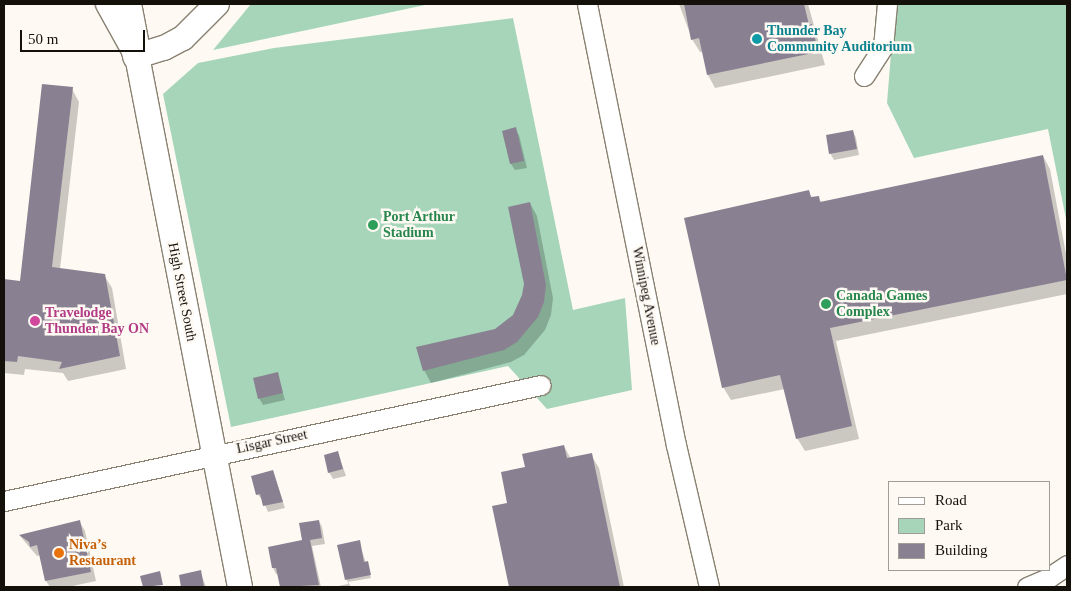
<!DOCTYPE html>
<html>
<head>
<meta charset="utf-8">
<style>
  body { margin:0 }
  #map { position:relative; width:1071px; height:591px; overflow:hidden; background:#fefaf3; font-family:Georgia,serif }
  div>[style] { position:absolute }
  .green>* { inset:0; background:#a6d5ba }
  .shadow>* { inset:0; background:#0003 }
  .building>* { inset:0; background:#898191 }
  .roads { filter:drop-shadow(1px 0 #888171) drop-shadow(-1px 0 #888171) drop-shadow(0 1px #888171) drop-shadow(0 -1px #888171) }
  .minor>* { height:19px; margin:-9.5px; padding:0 9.5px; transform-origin:9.5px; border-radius:9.5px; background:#fff }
  .tertiary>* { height:24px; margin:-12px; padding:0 12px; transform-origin:12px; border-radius:12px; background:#fff }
  .secondary>* { height:28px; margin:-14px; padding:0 14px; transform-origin:14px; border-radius:14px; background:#fff }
  .dots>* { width:14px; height:14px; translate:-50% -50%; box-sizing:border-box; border:2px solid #fefaf3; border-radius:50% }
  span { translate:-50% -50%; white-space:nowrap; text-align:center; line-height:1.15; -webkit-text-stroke:5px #fefaf3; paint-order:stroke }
  .culture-label { font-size:14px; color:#0d838f; font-weight:700 }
  .left { translate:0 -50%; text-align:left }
  .leisure-label { font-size:14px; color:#27864d; font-weight:700 }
  .street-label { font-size:14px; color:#14110b }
  .hotel-label { font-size:14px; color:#b23c85; font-weight:700 }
  .food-label { font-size:14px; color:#c56008; font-weight:700 }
  .frame { position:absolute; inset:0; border:5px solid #14110b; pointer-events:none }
  .legend { position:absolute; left:888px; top:481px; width:162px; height:90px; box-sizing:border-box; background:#fefaf3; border:1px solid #a09d96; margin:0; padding:6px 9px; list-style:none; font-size:15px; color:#14110b }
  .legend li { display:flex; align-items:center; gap:10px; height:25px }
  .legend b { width:25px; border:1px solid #a09d96 }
  .scale { position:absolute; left:20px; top:30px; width:125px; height:22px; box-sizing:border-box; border:2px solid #14110b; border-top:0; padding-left:6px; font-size:15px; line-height:18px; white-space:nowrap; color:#14110b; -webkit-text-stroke:4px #fefaf3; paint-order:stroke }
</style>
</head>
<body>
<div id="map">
  <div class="green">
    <i style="clip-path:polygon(251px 4px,430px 4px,213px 50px)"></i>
    <i style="clip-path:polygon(895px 4px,1067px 4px,1067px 224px,1048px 129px,914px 158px,887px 103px)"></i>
    <i style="clip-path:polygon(513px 18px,573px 310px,625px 298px,632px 390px,547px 409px,508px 366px,231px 427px,163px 94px,198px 63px,274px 48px)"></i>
  </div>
  <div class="shadow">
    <i style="clip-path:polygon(679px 4px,808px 4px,825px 65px,715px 88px,708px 75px,703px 52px,700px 52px,692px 39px)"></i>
    <i style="clip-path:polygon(72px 89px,79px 102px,60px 269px,104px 275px,112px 288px,126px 369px,68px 381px,63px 373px,25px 369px,24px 375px,4px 373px,4px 280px,21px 282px)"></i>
    <i style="clip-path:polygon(515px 129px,519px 135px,527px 168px,515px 170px,511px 164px)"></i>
    <i style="clip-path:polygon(853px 131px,856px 138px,859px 155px,834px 160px,830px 153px)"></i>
    <i style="clip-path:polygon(1043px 156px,1050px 169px,1067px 259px,1067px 294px,836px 341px,859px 439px,805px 451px,797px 438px,785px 389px,731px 400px,723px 387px,808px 191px,812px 198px,818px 197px,822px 203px)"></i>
    <i style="clip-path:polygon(530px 203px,537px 216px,553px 298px,551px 315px,545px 330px,524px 355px,511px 362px,431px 383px,424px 370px,496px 330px,514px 316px,523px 296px,525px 284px)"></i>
    <i style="clip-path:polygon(277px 373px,285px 400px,263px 405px,259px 398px)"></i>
    <i style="clip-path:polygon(564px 446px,571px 459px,591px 455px,599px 468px,624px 587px,511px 587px,494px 507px,509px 504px,526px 468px)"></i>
    <i style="clip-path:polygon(338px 453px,346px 476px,333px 479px,329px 472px)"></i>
    <i style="clip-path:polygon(273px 471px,285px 508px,268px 512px,263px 500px,257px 494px)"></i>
    <i style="clip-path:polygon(79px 521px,85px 531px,96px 581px,68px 587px,50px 587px,46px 581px,41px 555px,37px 556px,20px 536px)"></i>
    <i style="clip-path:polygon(319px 521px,322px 527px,325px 544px,312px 546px,321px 587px,282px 587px,279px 574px,276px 574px,273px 568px,269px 548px,303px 541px)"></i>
    <i style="clip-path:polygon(359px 542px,371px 578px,348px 582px,351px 587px,333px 587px,348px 584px,339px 546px)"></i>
    <i style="clip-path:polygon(200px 571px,206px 587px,183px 587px,180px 576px)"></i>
  </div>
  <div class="building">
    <i style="clip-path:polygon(684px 4px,804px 4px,809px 25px,812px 24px,818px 52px,707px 75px,699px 38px,691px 40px)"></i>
    <i style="clip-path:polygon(42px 84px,73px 87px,52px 267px,105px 274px,120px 356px,59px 369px,62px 362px,18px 356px,17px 362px,4px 361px,4px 279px,20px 281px)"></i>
    <i style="clip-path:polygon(516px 127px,524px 161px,510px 164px,502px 131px)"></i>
    <i style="clip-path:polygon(853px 130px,857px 149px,829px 154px,826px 135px)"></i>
    <i style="clip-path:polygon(1043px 155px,1067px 280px,830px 328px,852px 426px,796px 439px,780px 375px,722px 388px,684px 218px,809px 190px,811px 197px,819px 196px,820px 202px)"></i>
    <i style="clip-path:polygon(530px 202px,546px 285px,544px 302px,538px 317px,517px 342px,504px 350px,423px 371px,416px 347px,495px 329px,513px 315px,522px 295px,524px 284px,508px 207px)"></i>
    <i style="clip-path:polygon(278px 372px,283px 393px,258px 399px,253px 378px)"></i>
    <i style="clip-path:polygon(564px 445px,567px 458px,592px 453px,620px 587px,509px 587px,492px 506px,507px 503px,501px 472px,525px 467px,522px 454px)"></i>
    <i style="clip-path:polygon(338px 451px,343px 469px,328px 473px,324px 455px)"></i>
    <i style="clip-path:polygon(273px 470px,283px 502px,263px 506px,260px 494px,256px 495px,251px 476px)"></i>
    <i style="clip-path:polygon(80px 520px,91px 572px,45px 581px,37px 545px,30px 547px,29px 542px,19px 535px)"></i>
    <i style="clip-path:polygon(319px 520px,322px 538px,310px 540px,319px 585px,280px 587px,276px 568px,272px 568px,268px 547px,302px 540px,299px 523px)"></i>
    <i style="clip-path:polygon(360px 540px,364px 562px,368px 561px,371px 575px,345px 580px,337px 545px)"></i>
    <i style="clip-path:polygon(201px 570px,204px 587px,181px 587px,179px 575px)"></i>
    <i style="clip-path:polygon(160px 571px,163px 585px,143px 587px,140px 576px)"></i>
  </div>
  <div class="roads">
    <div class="minor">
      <i style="left:587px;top:4px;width:450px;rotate:78.6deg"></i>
      <i style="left:676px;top:445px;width:146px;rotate:76.9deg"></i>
      <i style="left:864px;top:76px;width:35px;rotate:-57deg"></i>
      <i style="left:883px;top:47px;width:43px;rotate:-84.7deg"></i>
      <i style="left:4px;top:501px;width:549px;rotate:-12.19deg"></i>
      <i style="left:1027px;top:587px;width:23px;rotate:-23deg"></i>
      <i style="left:1048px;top:578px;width:23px;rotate:-34deg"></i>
    </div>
    <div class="tertiary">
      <i style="left:108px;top:4px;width:60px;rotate:60.9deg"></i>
      <i style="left:137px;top:56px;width:541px;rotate:79.02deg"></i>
      <i style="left:137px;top:56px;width:28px;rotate:-17deg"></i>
      <i style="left:164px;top:48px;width:21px;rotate:-28deg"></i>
      <i style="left:183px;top:38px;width:48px;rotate:-45deg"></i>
    </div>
    <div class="secondary">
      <i style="left:127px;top:4px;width:53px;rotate:79.1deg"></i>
    </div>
  </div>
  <div class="dots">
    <i style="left:757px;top:39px;background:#0f9aa8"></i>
    <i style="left:373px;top:225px;background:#2e9e5b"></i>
    <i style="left:826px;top:304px;background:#2e9e5b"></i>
    <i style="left:35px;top:321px;background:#d1479c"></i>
    <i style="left:59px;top:553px;background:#e8710a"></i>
  </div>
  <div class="culture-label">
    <span class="left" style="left:767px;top:39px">Thunder Bay<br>Community Auditorium</span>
  </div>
  <div class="leisure-label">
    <span class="left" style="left:383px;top:225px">Port Arthur<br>Stadium</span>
    <span class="left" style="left:836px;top:304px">Canada Games<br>Complex</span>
  </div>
  <div class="street-label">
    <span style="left:182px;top:292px;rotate:79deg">High Street South</span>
    <span style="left:646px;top:296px;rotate:79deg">Winnipeg Avenue</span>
    <span style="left:272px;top:442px;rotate:-12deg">Lisgar Street</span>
  </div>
  <div class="hotel-label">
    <span class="left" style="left:45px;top:321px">Travelodge<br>Thunder Bay ON</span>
  </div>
  <div class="food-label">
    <span class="left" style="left:69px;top:553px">Niva’s<br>Restaurant</span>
  </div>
  <div class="frame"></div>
  <ul class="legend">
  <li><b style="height:6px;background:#fff"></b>Road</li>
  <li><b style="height:14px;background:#a6d5ba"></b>Park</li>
  <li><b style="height:14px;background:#898191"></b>Building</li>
  </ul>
  <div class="scale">50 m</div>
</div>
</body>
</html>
